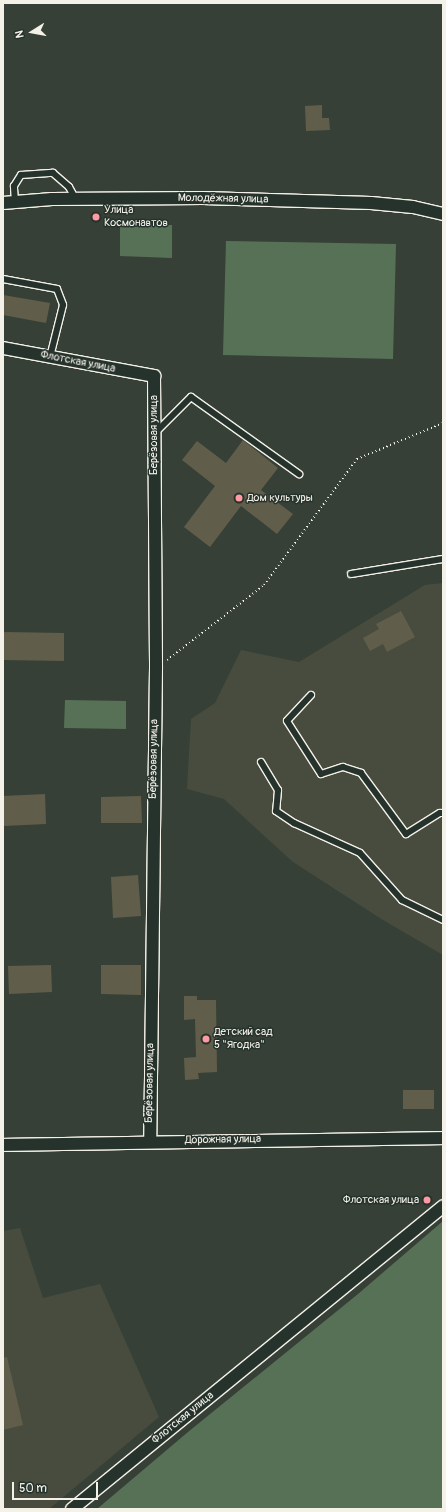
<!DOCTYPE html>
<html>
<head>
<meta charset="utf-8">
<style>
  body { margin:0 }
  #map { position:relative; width:446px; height:1512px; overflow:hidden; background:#374036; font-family:Pangolin,sans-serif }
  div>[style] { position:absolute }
  .built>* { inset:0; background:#474c3f }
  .green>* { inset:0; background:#577157 }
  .building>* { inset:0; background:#605e4a }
  .path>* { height:2px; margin-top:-1px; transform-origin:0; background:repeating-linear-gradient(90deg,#f4f1e8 0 1px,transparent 0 4px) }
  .roads { filter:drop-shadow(1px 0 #f4f1e8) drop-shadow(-1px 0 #f4f1e8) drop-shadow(0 1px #f4f1e8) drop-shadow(0 -1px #f4f1e8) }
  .service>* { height:6px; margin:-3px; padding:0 3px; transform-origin:3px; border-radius:3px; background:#26332d }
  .minor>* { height:12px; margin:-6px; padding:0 6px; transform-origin:6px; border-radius:6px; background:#26332d }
  .dots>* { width:11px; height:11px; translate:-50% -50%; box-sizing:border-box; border:2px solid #26332d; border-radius:50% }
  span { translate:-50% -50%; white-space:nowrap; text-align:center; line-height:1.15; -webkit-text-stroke:3px #26332d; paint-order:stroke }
  .street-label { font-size:11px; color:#f4f1e8 }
  .poi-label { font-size:11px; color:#f4f1e8 }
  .left { translate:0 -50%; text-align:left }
  .right { translate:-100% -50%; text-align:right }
  .frame { position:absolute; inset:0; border:4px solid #f4f1e8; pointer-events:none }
  .north { position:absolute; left:12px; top:12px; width:40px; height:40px; -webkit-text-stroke:3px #26332d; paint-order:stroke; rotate:259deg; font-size:11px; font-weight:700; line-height:16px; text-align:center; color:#f4f1e8 }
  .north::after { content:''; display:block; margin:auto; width:14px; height:18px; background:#f4f1e8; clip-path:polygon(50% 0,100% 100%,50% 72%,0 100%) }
  .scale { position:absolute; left:12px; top:1482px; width:86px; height:18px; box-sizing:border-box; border:2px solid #f4f1e8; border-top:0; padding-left:5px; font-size:12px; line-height:14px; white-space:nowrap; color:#f4f1e8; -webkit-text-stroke:3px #26332d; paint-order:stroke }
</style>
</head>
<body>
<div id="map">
  <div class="built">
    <i style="clip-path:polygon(443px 583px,443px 955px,383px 920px,293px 862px,224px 799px,187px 789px,191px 719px,215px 703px,241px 650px,299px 662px,425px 585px)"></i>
    <i style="clip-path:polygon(20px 1228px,43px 1298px,100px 1284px,159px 1417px,49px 1509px,3px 1509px,3px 1231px)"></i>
  </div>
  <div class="green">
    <i style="clip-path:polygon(120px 224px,172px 225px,172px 258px,120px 256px)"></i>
    <i style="clip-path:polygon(226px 241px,396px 244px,393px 359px,223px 355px)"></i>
    <i style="clip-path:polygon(65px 700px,126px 701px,126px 729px,64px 728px)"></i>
    <i style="clip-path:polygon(443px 1221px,443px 1509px,97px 1509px,188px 1432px,358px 1294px)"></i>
  </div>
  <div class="building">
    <i style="clip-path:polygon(322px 105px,322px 118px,329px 118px,330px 130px,306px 131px,305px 106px)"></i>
    <i style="clip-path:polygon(3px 295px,50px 303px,46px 323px,3px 315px)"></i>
    <i style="clip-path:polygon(243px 440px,278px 468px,261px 490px,293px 514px,277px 534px,241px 506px,210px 547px,184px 527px,215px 486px,182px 460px,197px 441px,226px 463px)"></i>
    <i style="clip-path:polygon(401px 611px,415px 637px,387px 652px,383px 644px,370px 651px,363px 638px,379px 629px,376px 624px)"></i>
    <i style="clip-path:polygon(3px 632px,64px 633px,64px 661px,3px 660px)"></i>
    <i style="clip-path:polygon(45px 794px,46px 824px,4px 826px,3px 796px)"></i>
    <i style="clip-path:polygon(141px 796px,142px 823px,101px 823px,101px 797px)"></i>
    <i style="clip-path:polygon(138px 875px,141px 916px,113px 918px,111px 877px)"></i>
    <i style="clip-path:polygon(51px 965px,52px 992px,9px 994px,8px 966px)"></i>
    <i style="clip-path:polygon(101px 965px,141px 965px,141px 995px,101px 994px)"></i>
    <i style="clip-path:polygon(184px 996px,197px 996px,197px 1000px,216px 1000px,217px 1072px,198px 1073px,199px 1079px,185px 1080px,184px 1058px,196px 1057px,195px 1019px,184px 1020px)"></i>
    <i style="clip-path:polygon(403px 1090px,434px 1090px,434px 1109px,403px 1109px)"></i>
    <i style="clip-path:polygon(7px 1357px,23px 1425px,3px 1430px,3px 1358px)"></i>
  </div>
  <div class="path">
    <i style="left:167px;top:660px;width:123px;rotate:-37.7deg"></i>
    <i style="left:264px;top:585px;width:157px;rotate:-53.6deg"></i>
    <i style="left:357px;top:459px;width:93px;rotate:-22.7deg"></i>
  </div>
  <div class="roads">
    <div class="service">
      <i style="left:15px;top:202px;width:16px;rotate:-94deg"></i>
      <i style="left:14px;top:186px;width:13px;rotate:-58deg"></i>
      <i style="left:21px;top:175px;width:32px;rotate:-4deg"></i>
      <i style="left:53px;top:173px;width:21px;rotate:41deg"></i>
      <i style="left:69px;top:187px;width:13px;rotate:61deg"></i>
      <i style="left:3px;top:279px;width:55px;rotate:10.5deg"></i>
      <i style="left:57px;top:289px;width:17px;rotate:69deg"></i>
      <i style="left:63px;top:305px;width:54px;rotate:104deg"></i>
      <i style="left:155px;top:433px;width:51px;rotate:-45deg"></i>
      <i style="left:191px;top:397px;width:133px;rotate:35.5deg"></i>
      <i style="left:351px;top:574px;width:93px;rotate:-9.3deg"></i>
      <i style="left:311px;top:695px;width:35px;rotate:133deg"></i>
      <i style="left:287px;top:721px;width:63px;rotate:57.3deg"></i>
      <i style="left:321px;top:774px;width:23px;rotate:-18deg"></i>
      <i style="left:343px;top:767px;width:19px;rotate:18deg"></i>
      <i style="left:361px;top:773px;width:76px;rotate:53.6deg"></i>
      <i style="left:406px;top:834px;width:40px;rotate:-32deg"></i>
      <i style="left:440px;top:813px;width:3px"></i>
      <i style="left:261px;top:762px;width:33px;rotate:59deg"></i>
      <i style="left:278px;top:790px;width:21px;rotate:95deg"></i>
      <i style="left:276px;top:811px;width:22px;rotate:34deg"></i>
      <i style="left:294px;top:823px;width:72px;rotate:24.4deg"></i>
      <i style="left:360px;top:853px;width:63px;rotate:48.2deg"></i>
      <i style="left:402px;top:900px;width:46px;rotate:26deg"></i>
    </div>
    <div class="minor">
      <i style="left:3px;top:203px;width:49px;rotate:-4.7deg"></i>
      <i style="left:52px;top:199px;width:151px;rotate:-0.4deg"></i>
      <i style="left:203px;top:198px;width:168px;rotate:1.7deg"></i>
      <i style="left:371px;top:203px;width:42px;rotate:5.4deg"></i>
      <i style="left:413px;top:207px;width:31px;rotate:13deg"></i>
      <i style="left:3px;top:348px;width:154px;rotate:10.5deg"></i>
      <i style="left:154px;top:376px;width:292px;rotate:89.6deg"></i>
      <i style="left:156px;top:668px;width:473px;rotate:90.7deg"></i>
      <i style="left:3px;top:1145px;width:440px;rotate:-0.9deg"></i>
      <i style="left:72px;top:1509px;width:479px;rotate:-39.2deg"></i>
    </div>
  </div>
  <div class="dots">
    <i style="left:96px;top:217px;background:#ff9aa2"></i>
    <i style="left:239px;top:498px;background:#ff9aa2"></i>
    <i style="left:206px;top:1039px;background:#ff9aa2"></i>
    <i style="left:427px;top:1200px;background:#ff9aa2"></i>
  </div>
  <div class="street-label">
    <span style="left:223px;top:199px;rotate:1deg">Молодёжная улица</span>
    <span style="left:78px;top:362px;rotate:11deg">Флотская улица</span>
    <span style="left:154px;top:435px;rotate:-90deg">Берёзовая улица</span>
    <span style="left:154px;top:759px;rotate:-89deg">Берёзовая улица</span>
    <span style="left:150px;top:1083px;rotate:-89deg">Берёзовая улица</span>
    <span style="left:223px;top:1140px;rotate:-1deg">Дорожная улица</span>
    <span style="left:183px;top:1418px;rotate:-39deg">Флотская улица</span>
  </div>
  <div class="poi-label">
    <span class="left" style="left:104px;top:217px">Улица<br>Космонавтов</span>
    <span class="left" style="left:247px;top:498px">Дом культуры</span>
    <span class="left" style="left:214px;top:1039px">Детский сад<br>5 "Ягодка"</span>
    <span class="right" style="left:419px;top:1200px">Флотская улица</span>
  </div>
  <div class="frame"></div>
  <div class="north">N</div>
  <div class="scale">50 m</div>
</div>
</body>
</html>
